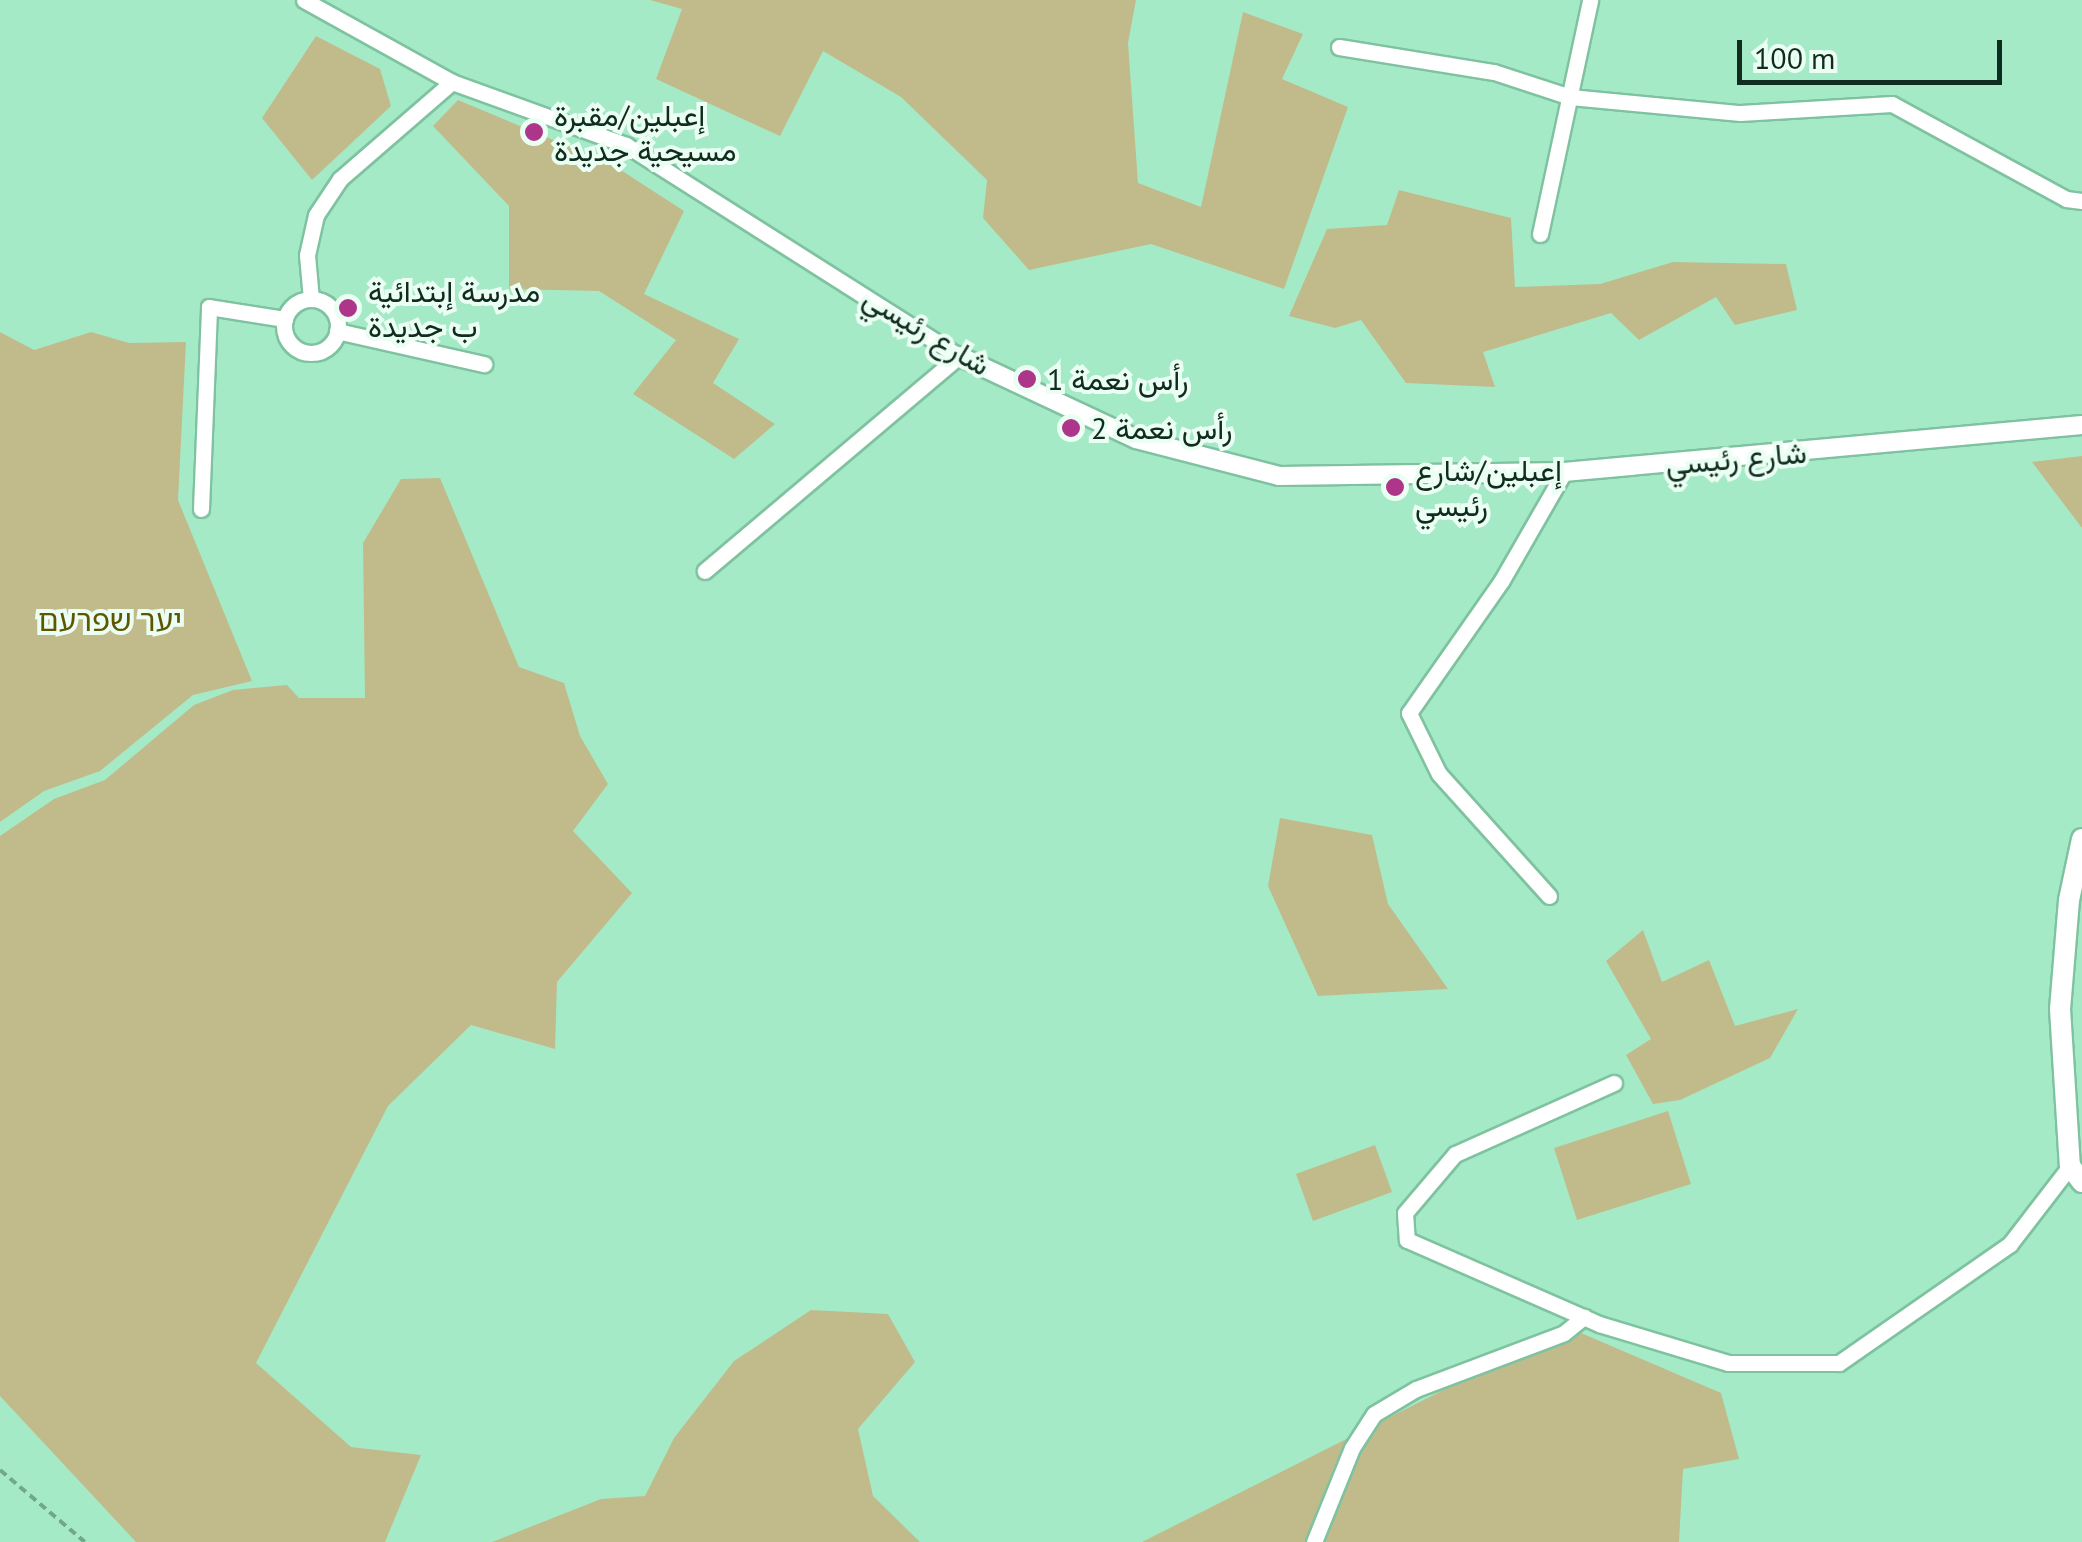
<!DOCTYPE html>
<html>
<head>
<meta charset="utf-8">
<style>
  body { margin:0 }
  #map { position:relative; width:2082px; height:1542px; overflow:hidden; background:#a5eac6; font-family:"PT Sans",Vazirmatn,"Noto Sans Hebrew",sans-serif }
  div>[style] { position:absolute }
  .green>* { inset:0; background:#c1bb8c }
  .path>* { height:4px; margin-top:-2px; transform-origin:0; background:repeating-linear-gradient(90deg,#71a88c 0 8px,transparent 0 13px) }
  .roads { filter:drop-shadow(2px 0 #7fc2a0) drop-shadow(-2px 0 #7fc2a0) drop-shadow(0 2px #7fc2a0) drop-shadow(0 -2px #7fc2a0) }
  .minor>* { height:15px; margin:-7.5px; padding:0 7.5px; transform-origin:7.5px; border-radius:7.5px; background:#fff }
  .minor>.ring { margin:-7.5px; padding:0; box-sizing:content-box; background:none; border:15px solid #fff; border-radius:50% }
  .tertiary>* { height:18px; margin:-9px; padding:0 9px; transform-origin:9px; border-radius:9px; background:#fff }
  .secondary>* { height:20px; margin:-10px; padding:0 10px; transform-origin:10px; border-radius:10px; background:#fff }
  .dots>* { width:28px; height:28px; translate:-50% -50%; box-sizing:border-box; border:5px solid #ebfef3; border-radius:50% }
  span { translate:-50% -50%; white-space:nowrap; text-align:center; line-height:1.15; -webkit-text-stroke:8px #ebfef3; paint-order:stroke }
  .poi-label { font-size:30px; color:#102c1f }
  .left { translate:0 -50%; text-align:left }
  .street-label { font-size:30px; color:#102c1f }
  .park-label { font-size:30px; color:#605500 }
  .scale { position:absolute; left:1737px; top:40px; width:265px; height:45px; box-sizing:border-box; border:5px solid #102c1f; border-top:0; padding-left:12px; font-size:30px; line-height:35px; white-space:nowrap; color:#102c1f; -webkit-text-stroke:8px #ebfef3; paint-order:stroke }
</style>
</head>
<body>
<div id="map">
  <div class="green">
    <i style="clip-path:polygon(650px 0,1136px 0,1128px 43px,1138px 183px,1201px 207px,1243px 12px,1303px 34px,1282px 79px,1348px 107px,1284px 289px,1151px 244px,1029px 270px,983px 218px,987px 180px,901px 97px,823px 51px,780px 136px,656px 79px,682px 9px)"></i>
    <i style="clip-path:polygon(316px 36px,380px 69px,391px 106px,312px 180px,262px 118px)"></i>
    <i style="clip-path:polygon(458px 100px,613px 165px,684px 211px,644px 294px,739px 339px,713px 383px,775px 424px,734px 459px,633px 394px,676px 340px,599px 291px,509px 289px,509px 206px,433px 126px)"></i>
    <i style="clip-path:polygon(1399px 190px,1511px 218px,1515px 287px,1600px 284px,1673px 262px,1786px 264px,1797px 310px,1735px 325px,1716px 297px,1639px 340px,1611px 313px,1483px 352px,1495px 387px,1406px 383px,1361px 320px,1335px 328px,1289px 316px,1327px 229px,1387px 225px)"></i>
    <i style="clip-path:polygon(0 332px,34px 350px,91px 332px,129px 343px,186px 342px,178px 500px,252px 681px,193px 695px,100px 771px,44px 791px,0 822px)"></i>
    <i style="clip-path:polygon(2082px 456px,2082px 528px,2032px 462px)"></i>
    <i style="clip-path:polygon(440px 478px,519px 667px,564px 683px,580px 736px,608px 784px,573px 831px,632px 893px,557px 982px,555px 1049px,471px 1025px,388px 1106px,256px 1363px,351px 1447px,421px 1455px,385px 1542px,136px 1542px,0 1396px,0 836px,54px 799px,105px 780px,194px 705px,233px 690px,287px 685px,299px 698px,365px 698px,363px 543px,401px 479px)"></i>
    <i style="clip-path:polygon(1280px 818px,1372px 835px,1388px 904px,1448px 989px,1318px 996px,1268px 886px)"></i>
    <i style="clip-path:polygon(1643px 930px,1662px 982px,1709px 960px,1735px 1026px,1798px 1009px,1770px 1058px,1680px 1100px,1653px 1104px,1626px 1055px,1651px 1039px,1606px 961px)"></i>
    <i style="clip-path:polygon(1668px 1111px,1691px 1184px,1577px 1220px,1554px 1148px)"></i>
    <i style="clip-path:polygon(1375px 1145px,1392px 1192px,1313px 1221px,1296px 1174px)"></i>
    <i style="clip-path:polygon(811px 1310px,888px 1314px,915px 1362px,858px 1429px,873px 1496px,920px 1542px,492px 1542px,601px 1499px,645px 1496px,674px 1438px,734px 1361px)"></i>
    <i style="clip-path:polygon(1581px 1333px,1721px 1393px,1739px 1459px,1683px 1469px,1679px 1542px,1142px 1542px,1491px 1366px)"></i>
  </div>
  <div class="path">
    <i style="left:0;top:1470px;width:111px;rotate:40.3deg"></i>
  </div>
  <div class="roads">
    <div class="minor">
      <i style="left:304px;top:0;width:169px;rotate:29deg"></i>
      <i style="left:452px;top:82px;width:185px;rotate:19.9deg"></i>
      <i style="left:626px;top:145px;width:394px;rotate:32.4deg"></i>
      <i style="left:959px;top:356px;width:333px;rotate:139.8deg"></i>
      <i style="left:1339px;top:47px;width:157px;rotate:9.2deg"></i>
      <i style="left:1494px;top:72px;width:80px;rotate:18.2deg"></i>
      <i style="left:1570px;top:97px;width:171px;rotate:5.4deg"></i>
      <i style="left:1740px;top:113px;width:152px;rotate:-3.4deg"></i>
      <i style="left:1892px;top:104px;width:198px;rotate:28.6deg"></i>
      <i style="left:2066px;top:199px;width:16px;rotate:7deg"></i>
      <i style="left:1540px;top:234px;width:239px;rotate:-77.9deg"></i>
      <i style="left:311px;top:299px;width:44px;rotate:-95.2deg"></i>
      <i style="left:307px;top:255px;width:41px;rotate:-77.3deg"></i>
      <i style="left:316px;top:215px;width:43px;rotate:-56.3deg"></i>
      <i style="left:340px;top:179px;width:148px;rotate:-40.9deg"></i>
      <i class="ring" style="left:284px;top:299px;width:39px;height:39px"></i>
      <i style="left:337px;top:331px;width:151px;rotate:12.7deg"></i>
      <i style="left:201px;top:509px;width:202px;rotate:-87.7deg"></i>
      <i style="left:209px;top:307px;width:77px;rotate:9deg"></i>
      <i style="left:1549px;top:896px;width:164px;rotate:-132deg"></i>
      <i style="left:1439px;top:774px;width:68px;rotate:-116.2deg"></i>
      <i style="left:1409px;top:713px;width:162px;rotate:-55deg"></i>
      <i style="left:1502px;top:580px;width:125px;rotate:-60.1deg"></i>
      <i style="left:1614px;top:1083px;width:174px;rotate:155.9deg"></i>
      <i style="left:1455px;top:1154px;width:77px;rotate:130.3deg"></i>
      <i style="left:1405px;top:1213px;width:27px;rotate:86deg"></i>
      <i style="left:1407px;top:1240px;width:210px;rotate:23.6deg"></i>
      <i style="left:1599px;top:1324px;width:135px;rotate:16.8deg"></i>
      <i style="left:1728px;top:1363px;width:111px"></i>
      <i style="left:1839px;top:1363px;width:208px;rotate:-34.8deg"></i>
      <i style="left:2010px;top:1244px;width:98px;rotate:-52.4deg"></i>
      <i style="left:1314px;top:1542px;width:101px;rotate:-68deg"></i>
      <i style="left:1352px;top:1448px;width:40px;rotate:-57.1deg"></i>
      <i style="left:1374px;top:1414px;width:49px;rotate:-30.8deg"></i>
      <i style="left:1416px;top:1389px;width:158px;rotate:-20.7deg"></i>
      <i style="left:1564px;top:1333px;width:26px;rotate:-39deg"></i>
    </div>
    <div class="tertiary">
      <i style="left:959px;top:356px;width:195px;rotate:25.1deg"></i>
      <i style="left:1136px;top:439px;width:148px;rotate:14.5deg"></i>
      <i style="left:1279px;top:476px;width:285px;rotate:-0.8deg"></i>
      <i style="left:1564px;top:472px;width:520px;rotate:-5.18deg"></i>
    </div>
    <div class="secondary">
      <i style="left:2082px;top:839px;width:62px;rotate:102deg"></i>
      <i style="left:2069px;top:900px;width:109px;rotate:94.7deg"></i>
      <i style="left:2060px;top:1009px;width:157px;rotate:86.4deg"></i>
      <i style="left:2070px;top:1166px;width:20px;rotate:53deg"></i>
    </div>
  </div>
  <div class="dots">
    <i style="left:534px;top:132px;background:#ad368b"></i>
    <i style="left:348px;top:308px;background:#ad368b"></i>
    <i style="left:1027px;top:379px;background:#ad368b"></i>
    <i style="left:1071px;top:428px;background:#ad368b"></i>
    <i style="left:1395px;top:487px;background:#ad368b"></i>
  </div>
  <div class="poi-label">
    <span class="left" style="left:554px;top:132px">إعبلين/مقبرة<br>مسيحية جديدة</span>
    <span class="left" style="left:368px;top:308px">مدرسة إبتدائية<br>ب جديدة</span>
    <span class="left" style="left:1047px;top:379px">رأس نعمة 1</span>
    <span class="left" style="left:1091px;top:428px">رأس نعمة 2</span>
    <span class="left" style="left:1415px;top:487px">إعبلين/شارع<br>رئيسي</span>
  </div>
  <div class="street-label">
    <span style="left:927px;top:331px;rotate:31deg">شارع رئيسي</span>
    <span style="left:1736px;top:458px;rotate:-5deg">شارع رئيسي</span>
  </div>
  <div class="park-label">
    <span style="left:110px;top:620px">יער שפרעם</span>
  </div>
  <div class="scale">100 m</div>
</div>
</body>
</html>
